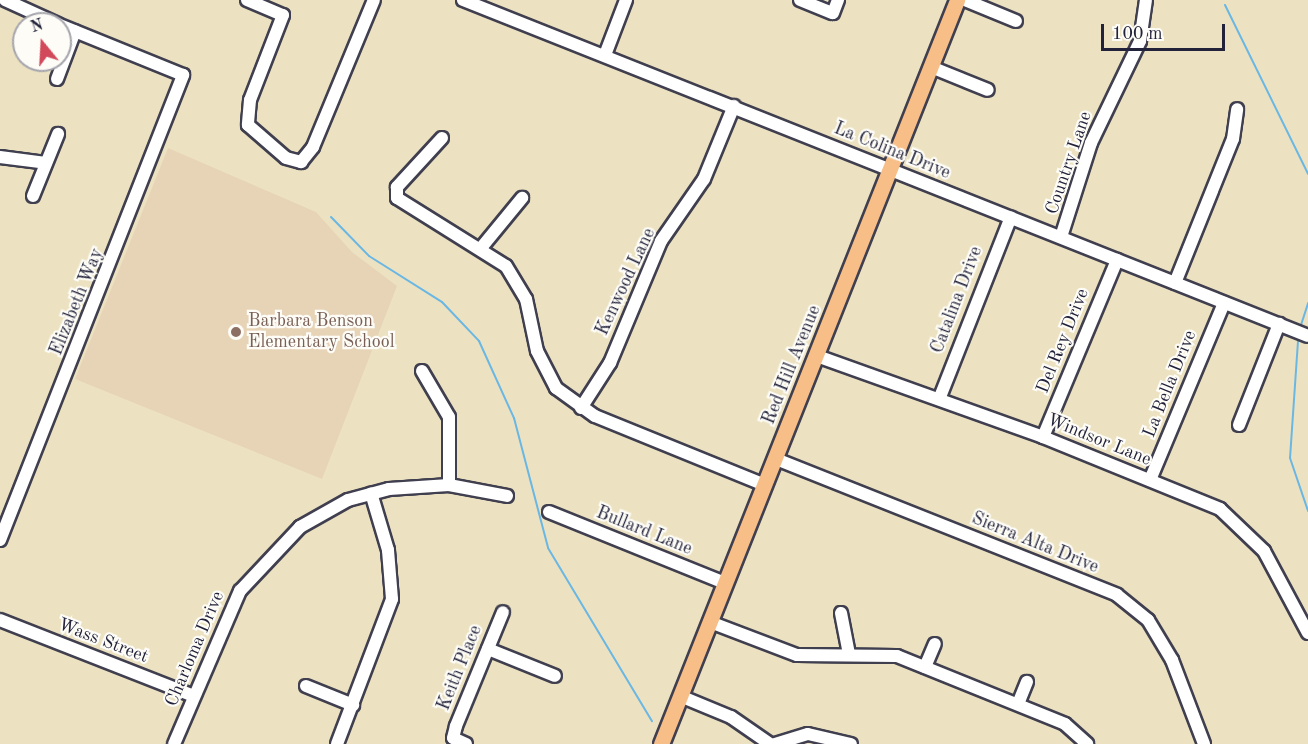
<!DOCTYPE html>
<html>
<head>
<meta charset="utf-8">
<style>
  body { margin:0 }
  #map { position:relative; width:1308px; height:744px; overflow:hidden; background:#ece2c1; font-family:"Old Standard TT",serif }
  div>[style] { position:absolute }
  .built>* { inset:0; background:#e7d4b7 }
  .stream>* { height:2px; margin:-1px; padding:0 1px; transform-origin:1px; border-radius:1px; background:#6ab7e4 }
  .roads { filter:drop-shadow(2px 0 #403f4f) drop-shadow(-2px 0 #403f4f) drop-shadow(0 2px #403f4f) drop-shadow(0 -2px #403f4f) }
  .minor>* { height:12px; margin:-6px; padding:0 6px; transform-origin:6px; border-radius:6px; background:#fff }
  .major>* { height:15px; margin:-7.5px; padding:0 7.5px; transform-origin:7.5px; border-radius:7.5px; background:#f7be87 }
  .dots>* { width:16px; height:16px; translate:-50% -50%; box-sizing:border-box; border:3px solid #fdfcf7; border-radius:50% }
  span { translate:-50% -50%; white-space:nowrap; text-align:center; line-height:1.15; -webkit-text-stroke:4.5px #fdfcf7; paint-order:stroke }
  .street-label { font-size:18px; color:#22223b }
  .education-label { font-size:18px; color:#785e54 }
  .left { translate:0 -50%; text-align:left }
  .north { position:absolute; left:12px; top:12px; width:60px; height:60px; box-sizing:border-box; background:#fdfcf7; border:2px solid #a5a5ac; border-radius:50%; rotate:342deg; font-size:16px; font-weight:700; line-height:24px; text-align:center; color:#22223b }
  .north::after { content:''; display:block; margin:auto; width:21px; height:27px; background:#d1495b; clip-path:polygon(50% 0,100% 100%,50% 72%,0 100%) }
  .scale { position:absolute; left:1101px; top:24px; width:124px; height:27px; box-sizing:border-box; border:3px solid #22223b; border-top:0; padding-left:8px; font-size:18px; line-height:21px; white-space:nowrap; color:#22223b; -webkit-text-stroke:4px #fdfcf7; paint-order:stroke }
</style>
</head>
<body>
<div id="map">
  <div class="built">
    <i style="clip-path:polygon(168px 148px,316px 212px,352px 252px,397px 286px,322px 479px,75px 379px)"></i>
  </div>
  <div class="stream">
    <i style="left:1225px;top:5px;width:188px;rotate:63.8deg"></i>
    <i style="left:331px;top:217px;width:54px;rotate:45.7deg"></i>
    <i style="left:369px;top:256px;width:86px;rotate:32.2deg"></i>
    <i style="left:442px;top:302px;width:54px;rotate:46.5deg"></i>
    <i style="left:479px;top:341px;width:85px;rotate:65.6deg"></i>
    <i style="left:514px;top:418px;width:134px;rotate:75.3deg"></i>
    <i style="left:548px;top:548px;width:202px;rotate:59deg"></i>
    <i style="left:1301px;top:325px;width:23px;rotate:-72deg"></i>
    <i style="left:1298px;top:341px;width:117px;rotate:93.9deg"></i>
    <i style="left:1290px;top:458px;width:56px;rotate:71.2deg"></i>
  </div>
  <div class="roads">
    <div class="minor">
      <i style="left:5px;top:0;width:58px;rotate:24.4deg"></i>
      <i style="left:247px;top:0;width:39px;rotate:23deg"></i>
      <i style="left:283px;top:15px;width:91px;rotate:111.2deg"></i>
      <i style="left:250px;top:100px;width:25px;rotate:95deg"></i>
      <i style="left:248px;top:125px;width:50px;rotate:41deg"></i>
      <i style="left:286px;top:158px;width:16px;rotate:15deg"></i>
      <i style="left:301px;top:162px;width:19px;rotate:-51deg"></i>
      <i style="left:313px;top:147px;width:159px;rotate:-67.5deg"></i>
      <i style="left:463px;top:0;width:909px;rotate:21.68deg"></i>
      <i style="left:800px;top:0;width:35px;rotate:22deg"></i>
      <i style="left:833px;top:13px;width:14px;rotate:-69deg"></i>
      <i style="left:965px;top:0;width:55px;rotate:22.4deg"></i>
      <i style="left:605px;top:55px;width:59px;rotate:-69.1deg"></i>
      <i style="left:931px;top:67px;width:61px;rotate:22deg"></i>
      <i style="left:57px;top:79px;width:51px;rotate:-69.4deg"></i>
      <i style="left:442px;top:138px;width:67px;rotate:132.6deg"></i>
      <i style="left:397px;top:187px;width:11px;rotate:90deg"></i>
      <i style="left:397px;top:198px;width:128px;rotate:32deg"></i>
      <i style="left:506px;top:266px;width:39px;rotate:59deg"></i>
      <i style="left:526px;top:299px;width:53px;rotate:78.1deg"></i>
      <i style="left:537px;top:351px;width:42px;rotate:62.8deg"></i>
      <i style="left:556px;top:388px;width:48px;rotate:35.7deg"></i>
      <i style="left:595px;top:416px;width:183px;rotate:22.1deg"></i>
      <i style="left:0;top:157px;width:46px;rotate:7.4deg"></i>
      <i style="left:33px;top:196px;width:67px;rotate:-68deg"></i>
      <i style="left:1061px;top:237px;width:99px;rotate:-72.3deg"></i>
      <i style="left:1091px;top:143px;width:113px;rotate:-64.3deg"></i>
      <i style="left:1140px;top:41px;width:41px;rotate:-81.7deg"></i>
      <i style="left:481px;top:248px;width:65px;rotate:-50.6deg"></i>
      <i style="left:1175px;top:283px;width:155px;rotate:-68.1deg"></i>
      <i style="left:1233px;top:139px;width:30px;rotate:-82deg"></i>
      <i style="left:817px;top:356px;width:240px;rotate:19.7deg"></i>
      <i style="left:1043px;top:437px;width:191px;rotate:22.1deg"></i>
      <i style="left:1220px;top:509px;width:61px;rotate:43.7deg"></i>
      <i style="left:1264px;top:551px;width:93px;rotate:61.8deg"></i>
      <i style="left:422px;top:371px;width:53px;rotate:59.6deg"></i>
      <i style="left:449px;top:417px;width:68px;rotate:90deg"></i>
      <i style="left:940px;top:397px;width:193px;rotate:-68.5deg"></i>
      <i style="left:581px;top:408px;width:54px;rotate:-57.2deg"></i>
      <i style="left:610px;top:363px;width:132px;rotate:-67.3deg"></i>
      <i style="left:661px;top:241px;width:75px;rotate:-55.3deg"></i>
      <i style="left:704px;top:179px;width:79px;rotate:-67.7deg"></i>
      <i style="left:1239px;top:425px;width:109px;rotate:-68.4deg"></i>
      <i style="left:1043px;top:437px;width:192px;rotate:-67.3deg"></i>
      <i style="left:776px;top:459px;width:367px;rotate:21.7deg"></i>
      <i style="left:1117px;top:595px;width:40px;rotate:39deg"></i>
      <i style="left:1148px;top:620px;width:47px;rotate:59deg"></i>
      <i style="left:1172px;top:660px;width:90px;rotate:69.1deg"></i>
      <i style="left:1150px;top:480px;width:192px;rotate:-67.3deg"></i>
      <i style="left:549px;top:512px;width:190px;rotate:22deg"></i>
      <i style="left:0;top:540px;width:500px;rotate:-68.5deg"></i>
      <i style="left:183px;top:75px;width:133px;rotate:-157.9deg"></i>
      <i style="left:841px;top:613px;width:42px;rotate:79deg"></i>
      <i style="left:0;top:620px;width:208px;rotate:21.4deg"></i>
      <i style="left:710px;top:622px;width:93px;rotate:20.8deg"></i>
      <i style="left:797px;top:655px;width:100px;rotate:0.6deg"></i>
      <i style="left:897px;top:656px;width:181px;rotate:22deg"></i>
      <i style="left:1065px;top:724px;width:30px;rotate:42deg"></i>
      <i style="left:488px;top:649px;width:72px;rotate:21.9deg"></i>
      <i style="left:925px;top:667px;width:25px;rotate:-67deg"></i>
      <i style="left:306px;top:686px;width:51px;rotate:22deg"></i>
      <i style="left:680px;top:696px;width:55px;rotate:22.4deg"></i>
      <i style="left:731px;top:717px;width:47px;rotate:34.7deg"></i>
      <i style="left:1018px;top:704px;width:24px;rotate:-68deg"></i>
      <i style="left:174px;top:744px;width:167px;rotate:-66.7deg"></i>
      <i style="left:240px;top:591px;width:88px;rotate:-46.8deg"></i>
      <i style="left:300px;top:527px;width:55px;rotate:-29.4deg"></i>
      <i style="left:348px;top:500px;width:42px;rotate:-15deg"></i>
      <i style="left:389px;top:489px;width:60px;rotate:-3.8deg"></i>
      <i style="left:449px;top:485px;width:59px;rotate:10.7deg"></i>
      <i style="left:337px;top:744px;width:155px;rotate:-69.2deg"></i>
      <i style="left:392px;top:599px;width:49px;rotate:-94.7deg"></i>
      <i style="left:388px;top:550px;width:59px;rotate:-106.6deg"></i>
      <i style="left:466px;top:744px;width:14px;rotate:-155deg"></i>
      <i style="left:453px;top:738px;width:12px;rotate:-76deg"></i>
      <i style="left:456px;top:726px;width:123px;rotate:-67.6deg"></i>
      <i style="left:775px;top:744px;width:34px;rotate:-17deg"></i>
      <i style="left:808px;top:734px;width:44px;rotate:13.1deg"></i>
    </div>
    <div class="major">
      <i style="left:661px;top:744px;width:801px;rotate:-68.3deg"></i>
    </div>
  </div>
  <div class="dots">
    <i style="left:236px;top:332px;background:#8d6e63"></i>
  </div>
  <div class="street-label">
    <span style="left:892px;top:151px;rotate:22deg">La Colina Drive</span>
    <span style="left:1069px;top:163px;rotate:-71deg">Country Lane</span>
    <span style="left:626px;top:282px;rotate:-65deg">Kenwood Lane</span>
    <span style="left:957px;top:300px;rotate:-69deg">Catalina Drive</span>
    <span style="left:77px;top:302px;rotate:-68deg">Elizabeth Way</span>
    <span style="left:1063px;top:341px;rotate:-68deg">Del Rey Drive</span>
    <span style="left:792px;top:365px;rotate:-68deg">Red Hill Avenue</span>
    <span style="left:1170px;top:384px;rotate:-68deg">La Bella Drive</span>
    <span style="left:1099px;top:440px;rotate:22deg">Windsor Lane</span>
    <span style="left:644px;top:531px;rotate:22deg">Bullard Lane</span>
    <span style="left:1035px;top:543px;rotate:22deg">Sierra Alta Drive</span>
    <span style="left:103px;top:641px;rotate:21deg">Wass Street</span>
    <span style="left:195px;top:649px;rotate:-67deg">Charloma Drive</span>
    <span style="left:460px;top:668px;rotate:-68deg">Keith Place</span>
  </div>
  <div class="education-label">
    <span class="left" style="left:248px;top:332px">Barbara Benson<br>Elementary School</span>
  </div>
  <div class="north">N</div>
  <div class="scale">100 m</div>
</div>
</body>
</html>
